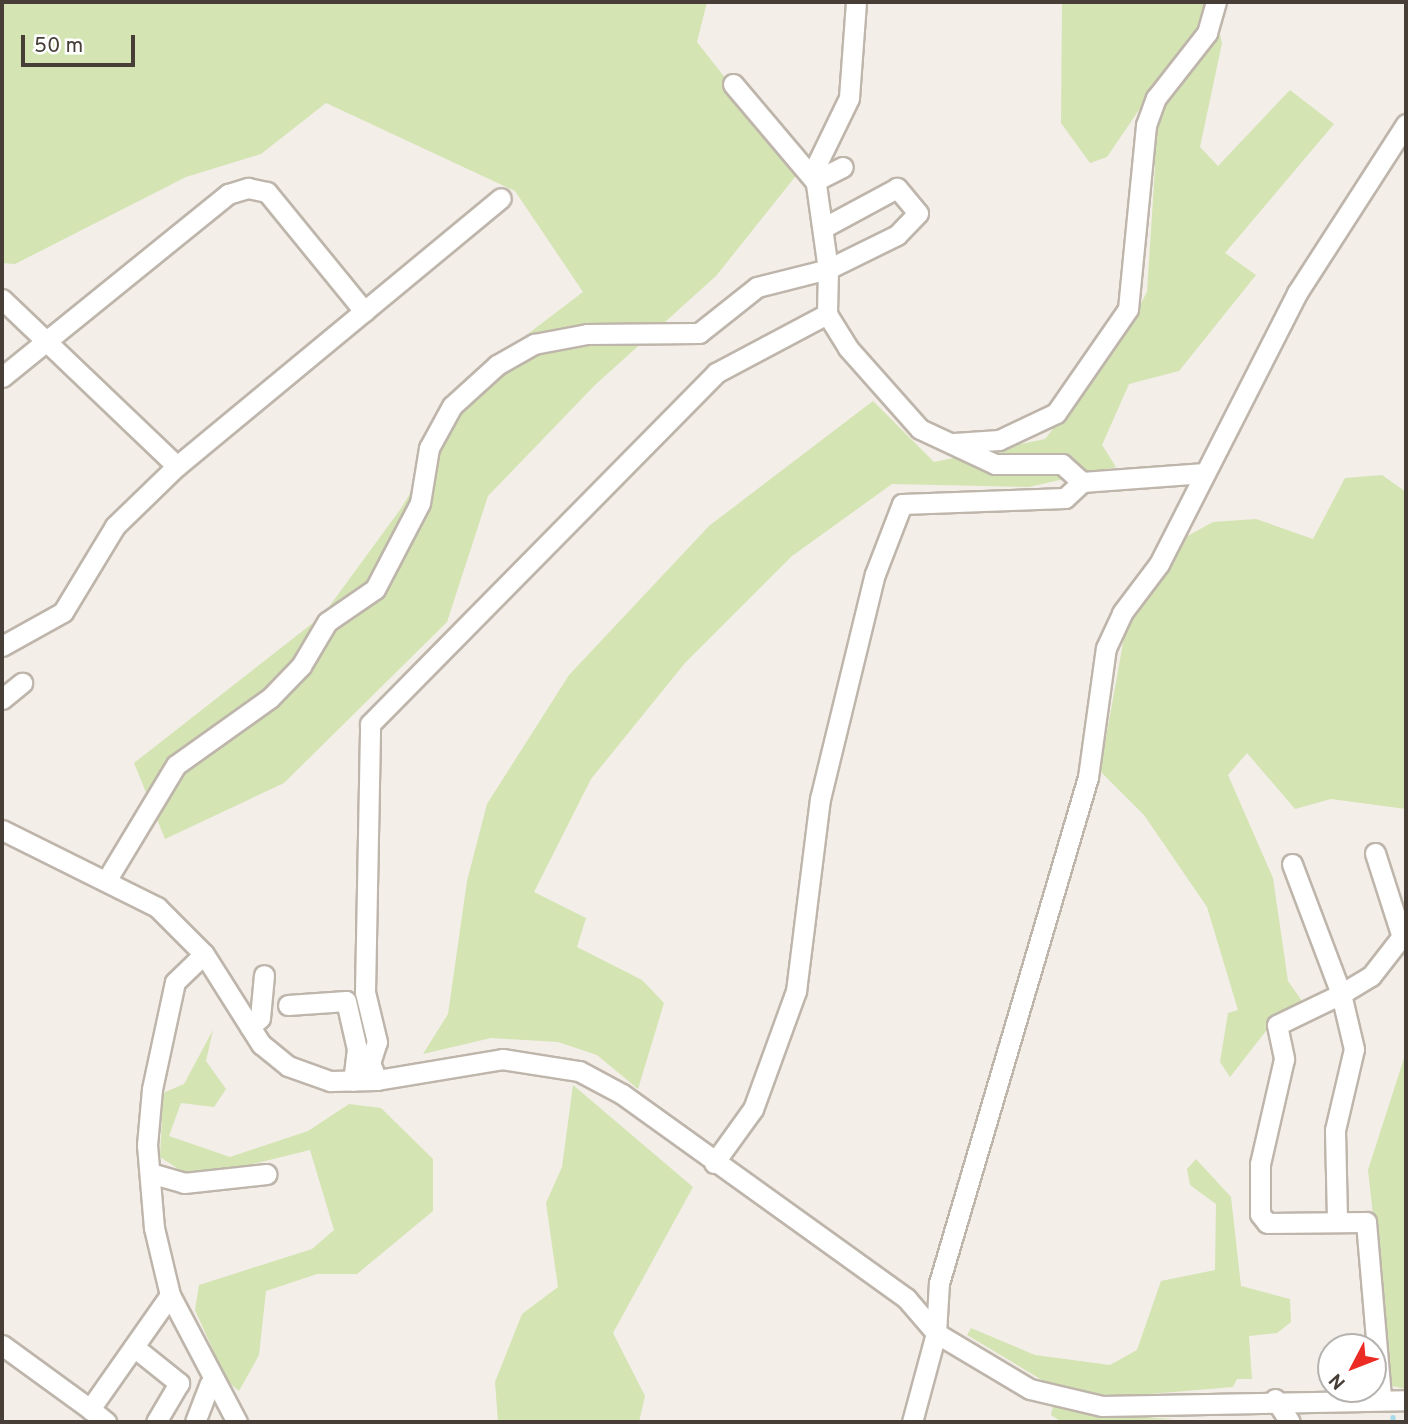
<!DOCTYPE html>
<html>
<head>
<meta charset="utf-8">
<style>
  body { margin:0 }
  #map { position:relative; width:1408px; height:1424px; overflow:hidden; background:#f3eee8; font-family:Overpass,sans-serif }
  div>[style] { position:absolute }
  .green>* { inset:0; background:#d4e4b3 }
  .stream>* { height:4.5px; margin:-2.25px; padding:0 2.25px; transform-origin:2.25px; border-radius:2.25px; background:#a8d8ec }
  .roads { filter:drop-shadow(2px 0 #beb5ab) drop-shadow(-2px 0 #beb5ab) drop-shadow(0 2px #beb5ab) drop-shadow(0 -2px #beb5ab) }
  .minor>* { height:19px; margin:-9.5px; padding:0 9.5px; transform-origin:9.5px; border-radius:9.5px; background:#fff }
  span { translate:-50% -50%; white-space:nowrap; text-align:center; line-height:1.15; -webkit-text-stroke:5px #fff; paint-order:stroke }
  .frame { position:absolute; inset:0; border:4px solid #463e37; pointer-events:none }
  .north { position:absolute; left:1317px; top:1333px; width:70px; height:70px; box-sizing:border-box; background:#fff; border:2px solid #b5b2af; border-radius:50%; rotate:228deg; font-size:19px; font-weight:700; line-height:28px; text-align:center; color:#463e37 }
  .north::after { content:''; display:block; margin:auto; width:24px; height:32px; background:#ec2b25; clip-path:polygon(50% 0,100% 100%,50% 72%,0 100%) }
  .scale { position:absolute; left:21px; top:35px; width:114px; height:32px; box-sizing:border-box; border:4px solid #463e37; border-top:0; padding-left:9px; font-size:21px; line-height:24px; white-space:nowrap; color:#463e37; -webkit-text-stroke:5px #fff; paint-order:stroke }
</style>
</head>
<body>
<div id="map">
  <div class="green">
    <i style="clip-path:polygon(2px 2px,707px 2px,697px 42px,799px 172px,716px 276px,595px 385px,488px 496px,447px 622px,284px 783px,165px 839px,134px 763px,323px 615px,402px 507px,483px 368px,583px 292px,515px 191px,326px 103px,261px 154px,186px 177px,15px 264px,2px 263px)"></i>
    <i style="clip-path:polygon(1062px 2px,1212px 2px,1222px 43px,1200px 147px,1218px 166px,1290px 90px,1334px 124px,1225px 253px,1256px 275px,1179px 371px,1129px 384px,1102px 445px,1116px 467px,1029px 487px,892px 484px,792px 556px,685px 663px,591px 779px,534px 892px,586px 918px,577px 947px,642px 980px,664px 1003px,638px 1089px,597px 1055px,558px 1042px,491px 1038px,423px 1054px,448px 1014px,467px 881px,487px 804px,569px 675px,709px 526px,873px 401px,934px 462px,1045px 439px,1117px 347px,1147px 292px,1155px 168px,1143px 104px,1107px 157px,1090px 163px,1061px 123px)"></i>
    <i style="clip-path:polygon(1382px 475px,1406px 492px,1406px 809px,1331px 799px,1295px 809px,1247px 753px,1228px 775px,1273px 878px,1288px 981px,1304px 1004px,1273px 1022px,1230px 1077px,1220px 1062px,1228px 1013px,1238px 1010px,1207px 907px,1144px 815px,1100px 771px,1126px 626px,1173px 544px,1213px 522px,1256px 519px,1313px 539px,1345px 478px)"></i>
    <i style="clip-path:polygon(213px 1030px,206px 1061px,226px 1089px,214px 1107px,181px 1103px,169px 1136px,230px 1157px,308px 1131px,349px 1104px,381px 1108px,433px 1159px,433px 1211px,357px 1274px,317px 1274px,266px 1291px,259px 1355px,239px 1391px,227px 1381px,195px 1310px,199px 1285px,312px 1249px,334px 1230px,310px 1150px,217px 1173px,183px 1172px,160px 1157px,163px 1093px,184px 1084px)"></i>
    <i style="clip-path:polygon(1406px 1052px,1406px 1389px,1392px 1386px,1368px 1170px)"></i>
    <i style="clip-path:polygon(573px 1085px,693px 1187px,613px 1333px,645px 1396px,639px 1422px,498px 1422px,495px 1382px,522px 1314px,558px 1287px,546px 1203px,562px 1167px)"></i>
    <i style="clip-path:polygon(1196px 1159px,1231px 1197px,1241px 1286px,1290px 1299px,1291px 1322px,1277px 1333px,1249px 1336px,1252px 1379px,1237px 1379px,1233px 1387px,1114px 1397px,1047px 1383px,967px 1335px,971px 1328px,1035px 1355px,1110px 1365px,1137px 1350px,1161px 1281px,1215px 1270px,1216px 1204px,1190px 1185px,1187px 1169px)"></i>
    <i style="clip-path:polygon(1053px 1406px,1109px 1415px,1175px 1419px,1062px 1422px,1051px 1415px)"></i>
  </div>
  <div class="stream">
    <i style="left:1393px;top:1417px;width:5px;rotate:90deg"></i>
  </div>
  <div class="roads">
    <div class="minor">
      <i style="left:856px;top:2px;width:96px;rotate:94.2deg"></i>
      <i style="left:849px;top:98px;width:80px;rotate:115.9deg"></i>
      <i style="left:814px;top:170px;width:100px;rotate:82deg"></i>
      <i style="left:828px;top:269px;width:45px;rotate:91.3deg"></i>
      <i style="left:827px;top:314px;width:40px;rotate:58deg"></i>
      <i style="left:848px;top:348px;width:108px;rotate:48.4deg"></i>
      <i style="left:920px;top:429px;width:83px;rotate:25deg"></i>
      <i style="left:995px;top:464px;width:67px"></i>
      <i style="left:1062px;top:464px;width:27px;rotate:42deg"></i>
      <i style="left:733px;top:84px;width:127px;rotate:49.8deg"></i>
      <i style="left:815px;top:181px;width:31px;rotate:-27deg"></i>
      <i style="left:2px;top:299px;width:242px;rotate:43.7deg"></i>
      <i style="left:2px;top:377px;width:291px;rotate:-39deg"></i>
      <i style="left:228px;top:194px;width:21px;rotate:-17deg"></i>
      <i style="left:248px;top:188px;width:19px;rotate:12deg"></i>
      <i style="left:267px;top:192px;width:154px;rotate:50.8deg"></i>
      <i style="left:954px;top:443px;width:45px;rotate:-3.8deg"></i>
      <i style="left:999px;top:440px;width:63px;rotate:-25.3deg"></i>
      <i style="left:1056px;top:413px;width:126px;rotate:-55.3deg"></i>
      <i style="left:1128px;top:309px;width:185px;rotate:-84.4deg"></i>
      <i style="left:1146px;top:125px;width:29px;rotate:-70deg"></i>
      <i style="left:1156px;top:98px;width:83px;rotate:-51.9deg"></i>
      <i style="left:1207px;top:33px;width:32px;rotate:-74deg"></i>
      <i style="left:2px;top:646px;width:70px;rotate:-29.1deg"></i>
      <i style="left:63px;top:612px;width:100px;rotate:-58.8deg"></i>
      <i style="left:115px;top:526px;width:86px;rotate:-44.1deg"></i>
      <i style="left:177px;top:466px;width:420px;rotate:-39.6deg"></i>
      <i style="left:2px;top:699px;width:26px;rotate:-39deg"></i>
      <i style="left:2px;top:830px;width:173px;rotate:26.4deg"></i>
      <i style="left:157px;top:907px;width:66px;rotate:45deg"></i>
      <i style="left:204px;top:954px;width:107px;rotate:57.7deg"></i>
      <i style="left:261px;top:1044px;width:35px;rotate:39deg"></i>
      <i style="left:288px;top:1066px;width:45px;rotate:19.7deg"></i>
      <i style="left:330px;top:1081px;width:47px;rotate:-1.2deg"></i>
      <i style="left:377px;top:1080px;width:127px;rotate:-9.5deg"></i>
      <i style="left:502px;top:1059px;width:78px;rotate:8.9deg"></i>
      <i style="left:579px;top:1071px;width:49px;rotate:28.1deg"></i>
      <i style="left:622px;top:1094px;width:350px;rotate:35.7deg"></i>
      <i style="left:906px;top:1298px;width:46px;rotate:49.4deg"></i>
      <i style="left:936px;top:1333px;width:109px;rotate:30.8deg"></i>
      <i style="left:1030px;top:1389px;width:74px;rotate:13.3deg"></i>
      <i style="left:1102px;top:1406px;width:304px;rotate:-1.1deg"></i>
      <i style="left:1375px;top:853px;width:88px;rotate:72.2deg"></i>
      <i style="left:1292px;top:864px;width:139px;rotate:69.3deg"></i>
      <i style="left:1341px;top:994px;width:35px;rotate:-31deg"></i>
      <i style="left:1371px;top:976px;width:57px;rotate:-52.1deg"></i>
      <i style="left:106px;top:881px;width:135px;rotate:-58.9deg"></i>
      <i style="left:176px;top:765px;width:115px;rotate:-35.5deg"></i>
      <i style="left:270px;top:698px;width:45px;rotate:-45.9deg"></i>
      <i style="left:301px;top:666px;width:51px;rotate:-59.4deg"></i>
      <i style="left:327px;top:622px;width:58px;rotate:-34.5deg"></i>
      <i style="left:375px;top:589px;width:97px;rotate:-62.4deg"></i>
      <i style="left:420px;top:503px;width:56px;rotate:-80.7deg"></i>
      <i style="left:429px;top:448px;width:48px;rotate:-61.3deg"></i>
      <i style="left:452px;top:406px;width:61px;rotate:-42.3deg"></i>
      <i style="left:497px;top:365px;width:43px;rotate:-29.6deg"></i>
      <i style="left:534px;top:344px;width:54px;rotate:-10.7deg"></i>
      <i style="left:587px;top:334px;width:112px;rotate:-0.5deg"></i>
      <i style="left:699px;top:333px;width:74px;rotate:-38.4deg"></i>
      <i style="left:757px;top:287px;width:73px;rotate:-14.2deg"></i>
      <i style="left:828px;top:269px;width:77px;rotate:-26.2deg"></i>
      <i style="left:897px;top:235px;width:30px;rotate:-46deg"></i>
      <i style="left:918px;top:213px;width:33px;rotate:-130deg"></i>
      <i style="left:897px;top:188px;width:84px;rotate:151.6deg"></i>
      <i style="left:288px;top:1005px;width:58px;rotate:-3.9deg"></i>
      <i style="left:346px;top:1001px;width:49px;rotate:77.1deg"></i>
      <i style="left:357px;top:1049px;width:32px;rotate:97deg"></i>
      <i style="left:250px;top:1027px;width:13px;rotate:-42deg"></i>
      <i style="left:260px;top:1018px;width:43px;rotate:-84.7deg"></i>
      <i style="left:377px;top:1080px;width:18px;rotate:-112deg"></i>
      <i style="left:370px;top:1063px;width:22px;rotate:-72deg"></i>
      <i style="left:377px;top:1042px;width:51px;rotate:-103.5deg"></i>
      <i style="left:365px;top:992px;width:268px;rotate:-88.9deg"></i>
      <i style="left:370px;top:724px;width:493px;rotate:-45.4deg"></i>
      <i style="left:716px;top:373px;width:126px;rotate:-28deg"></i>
      <i style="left:714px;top:1163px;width:67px;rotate:-54.2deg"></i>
      <i style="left:753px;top:1109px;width:126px;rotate:-70deg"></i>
      <i style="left:796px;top:991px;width:193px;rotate:-82.9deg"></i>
      <i style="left:820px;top:799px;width:232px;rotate:-76.3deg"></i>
      <i style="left:875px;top:574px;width:75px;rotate:-68.9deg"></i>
      <i style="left:902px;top:504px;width:163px;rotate:-2.1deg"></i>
      <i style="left:1065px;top:498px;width:23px;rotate:-43deg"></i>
      <i style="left:1082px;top:482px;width:123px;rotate:-4.2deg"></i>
      <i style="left:150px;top:1173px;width:35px;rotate:16deg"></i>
      <i style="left:184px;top:1183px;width:83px;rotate:-6.2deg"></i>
      <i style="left:1337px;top:1219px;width:89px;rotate:-91.3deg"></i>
      <i style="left:1335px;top:1130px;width:83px;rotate:-76.8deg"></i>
      <i style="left:1354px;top:1049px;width:57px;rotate:-103.3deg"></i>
      <i style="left:1341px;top:994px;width:71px;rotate:154.2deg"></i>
      <i style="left:1277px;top:1025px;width:35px;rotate:78deg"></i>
      <i style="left:1284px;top:1059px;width:108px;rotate:102.9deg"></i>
      <i style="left:1260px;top:1164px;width:50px;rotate:90deg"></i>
      <i style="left:1260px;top:1214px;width:11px;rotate:52deg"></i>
      <i style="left:1267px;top:1223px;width:99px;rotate:-0.6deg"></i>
      <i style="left:1366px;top:1222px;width:177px;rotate:85.1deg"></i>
      <i style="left:170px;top:1295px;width:144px;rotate:62.2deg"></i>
      <i style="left:2px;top:1345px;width:109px;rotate:36deg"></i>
      <i style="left:90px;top:1409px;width:139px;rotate:-54.9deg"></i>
      <i style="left:170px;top:1295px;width:69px;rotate:-103.4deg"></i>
      <i style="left:154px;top:1228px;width:83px;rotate:-94.8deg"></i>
      <i style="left:147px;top:1145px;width:56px;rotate:-84.9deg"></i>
      <i style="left:152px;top:1089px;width:109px;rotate:-77.9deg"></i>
      <i style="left:175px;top:982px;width:40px;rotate:-44deg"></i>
      <i style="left:134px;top:1347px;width:58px;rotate:38.7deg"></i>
      <i style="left:179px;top:1383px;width:45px;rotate:120.5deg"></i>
      <i style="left:1275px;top:1399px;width:27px;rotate:57deg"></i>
      <i style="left:90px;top:1409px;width:21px;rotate:39deg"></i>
      <i style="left:195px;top:1422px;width:40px;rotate:-69deg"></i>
      <i style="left:912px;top:1422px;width:92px;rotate:-74.9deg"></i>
      <i style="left:936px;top:1333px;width:50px;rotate:-86.6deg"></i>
      <i style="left:939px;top:1283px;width:527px;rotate:-73.59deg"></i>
      <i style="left:1088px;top:777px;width:130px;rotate:-82.1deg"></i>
      <i style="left:1106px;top:648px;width:38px;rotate:-65deg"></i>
      <i style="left:1122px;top:613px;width:61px;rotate:-52.9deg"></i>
      <i style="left:1159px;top:564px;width:304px;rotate:-63deg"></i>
      <i style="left:1297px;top:293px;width:201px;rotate:-57.2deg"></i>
    </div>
  </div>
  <div class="frame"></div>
  <div class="north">N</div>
  <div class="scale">50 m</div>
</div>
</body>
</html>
